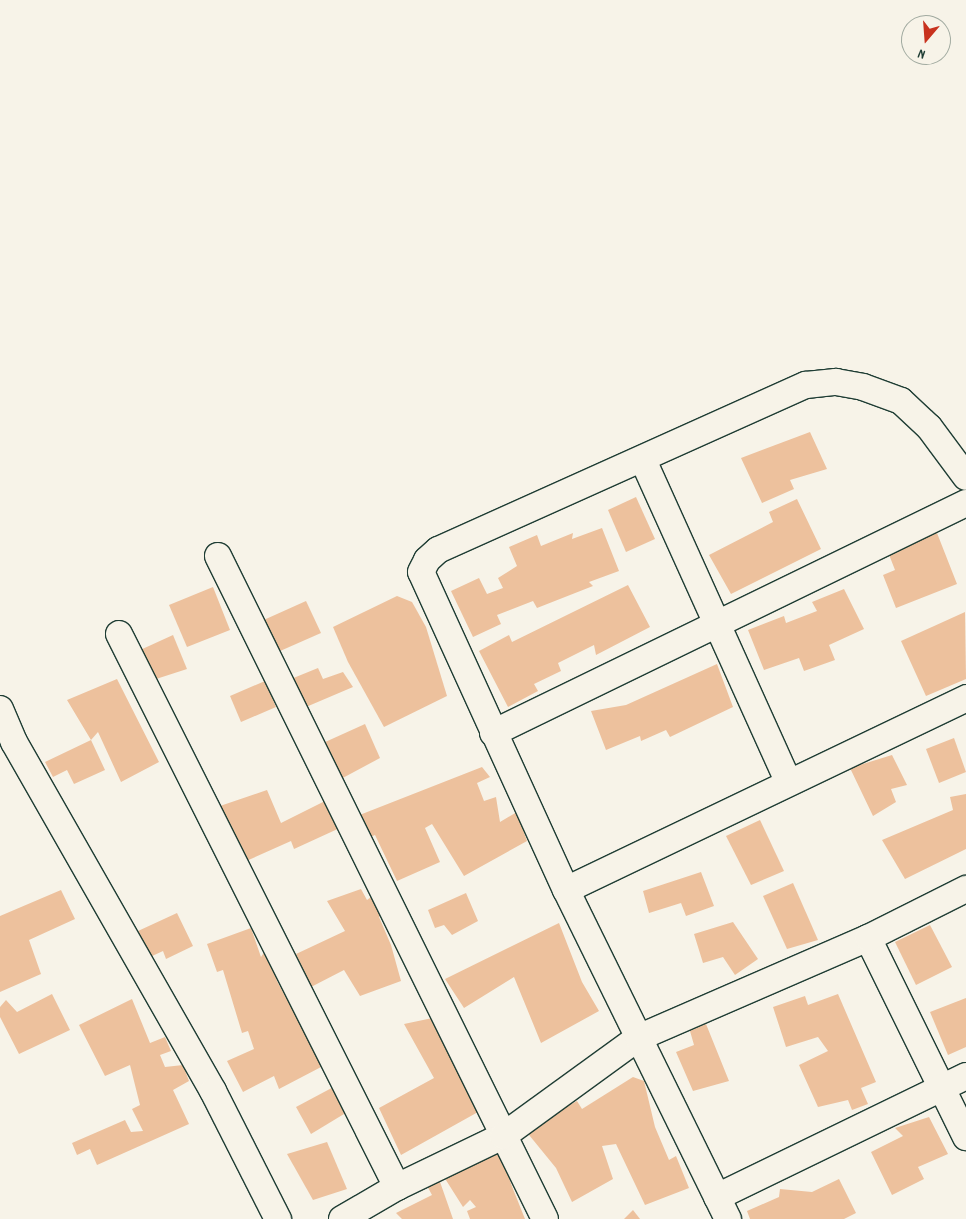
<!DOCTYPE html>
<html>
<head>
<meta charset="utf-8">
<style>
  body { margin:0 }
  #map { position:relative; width:966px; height:1219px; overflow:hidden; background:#f7f3e8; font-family:Dekko,sans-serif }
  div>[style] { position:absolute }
  .building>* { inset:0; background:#edc19d }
  .roads { filter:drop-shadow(1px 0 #1f3d34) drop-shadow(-1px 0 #1f3d34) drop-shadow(0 1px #1f3d34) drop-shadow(0 -1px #1f3d34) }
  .minor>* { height:26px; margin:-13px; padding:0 13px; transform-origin:13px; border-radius:13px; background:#f7f3e8 }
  span { translate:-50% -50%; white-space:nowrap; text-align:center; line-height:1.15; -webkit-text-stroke:4.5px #f7f3e8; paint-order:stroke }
  .north { position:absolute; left:901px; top:15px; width:50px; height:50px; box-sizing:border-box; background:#f7f3e8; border:1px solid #a1aaa0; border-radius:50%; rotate:198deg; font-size:14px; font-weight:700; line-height:20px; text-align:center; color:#1f3d34 }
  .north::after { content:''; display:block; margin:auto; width:18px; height:22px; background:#c8321e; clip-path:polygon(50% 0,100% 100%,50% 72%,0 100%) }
</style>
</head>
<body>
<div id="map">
  <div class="building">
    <i style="clip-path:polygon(810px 432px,827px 469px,790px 480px,794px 489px,762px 503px,741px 458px)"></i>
    <i style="clip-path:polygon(636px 497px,655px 539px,626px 552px,608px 510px)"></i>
    <i style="clip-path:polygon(797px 499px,821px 549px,731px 594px,709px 555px,773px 522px,769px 512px)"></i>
    <i style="clip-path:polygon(602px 528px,619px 571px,589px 582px,593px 586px,537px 608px,533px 601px,497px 615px,501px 624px,473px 637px,451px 591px,479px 578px,487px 594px,503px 588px,498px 578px,517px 566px,509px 547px,537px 535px,541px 546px,573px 533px,572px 539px)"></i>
    <i style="clip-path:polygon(937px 533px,957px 584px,896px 608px,883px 575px,895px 570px,888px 552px)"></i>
    <i style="clip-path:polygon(628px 585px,650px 627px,596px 655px,594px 645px,558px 663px,561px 671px,534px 684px,538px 691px,508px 707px,479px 651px,509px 635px,512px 642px)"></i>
    <i style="clip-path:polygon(213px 587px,230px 630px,187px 647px,169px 605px)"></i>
    <i style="clip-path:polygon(844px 589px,864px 629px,829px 645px,835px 660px,804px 671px,799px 658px,764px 670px,748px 630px,784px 616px,786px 623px,817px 611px,812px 602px)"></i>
    <i style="clip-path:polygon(397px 596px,412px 602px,426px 627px,447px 696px,384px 727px,348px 662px,333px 627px)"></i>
    <i style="clip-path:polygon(306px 601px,321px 633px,271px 655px,257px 623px)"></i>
    <i style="clip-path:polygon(965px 612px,966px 679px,926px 696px,901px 641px)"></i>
    <i style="clip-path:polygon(173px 635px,187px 669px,153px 680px,138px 651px)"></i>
    <i style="clip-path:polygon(717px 664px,733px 707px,670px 737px,666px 730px,641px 741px,640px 736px,606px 750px,591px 711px,626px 705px)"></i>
    <i style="clip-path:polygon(318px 668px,323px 679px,343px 672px,353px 687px,306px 707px,291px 679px)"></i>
    <i style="clip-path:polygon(117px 679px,159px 762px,121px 782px,98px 732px,91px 740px,67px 700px)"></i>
    <i style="clip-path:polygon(265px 681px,276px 707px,241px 722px,230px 696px)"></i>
    <i style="clip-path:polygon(365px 724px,380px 758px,339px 780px,323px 743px)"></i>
    <i style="clip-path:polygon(954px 738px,966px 772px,939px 783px,926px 749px)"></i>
    <i style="clip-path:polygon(91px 740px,105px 770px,74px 784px,67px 770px,53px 777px,45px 762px)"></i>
    <i style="clip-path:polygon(892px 755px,907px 785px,891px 789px,896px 802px,873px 816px,850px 768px)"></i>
    <i style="clip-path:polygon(482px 767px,490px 777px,477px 783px,484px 801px,496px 797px,500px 822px,517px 812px,527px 841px,464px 876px,432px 824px,425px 828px,440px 862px,397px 881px,375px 835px,368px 838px,357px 816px)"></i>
    <i style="clip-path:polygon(267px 790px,281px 823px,329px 799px,342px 827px,294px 849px,291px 841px,244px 862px,220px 806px)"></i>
    <i style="clip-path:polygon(966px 794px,966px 849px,905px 879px,882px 840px,953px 810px,950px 797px)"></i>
    <i style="clip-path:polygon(760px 820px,784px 871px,751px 885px,726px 836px)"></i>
    <i style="clip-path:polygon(701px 872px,714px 906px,686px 916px,681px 903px,649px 913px,643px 891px)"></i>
    <i style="clip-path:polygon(793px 883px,818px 940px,787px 949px,763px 896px)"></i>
    <i style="clip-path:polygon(361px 889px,367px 900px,374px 895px,383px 914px,379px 917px,391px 945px,401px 981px,360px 996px,344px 970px,311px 987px,296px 954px,345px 931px,327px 901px)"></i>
    <i style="clip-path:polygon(61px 890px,75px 919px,29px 940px,41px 974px,0 992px,0 916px)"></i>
    <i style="clip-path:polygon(466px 893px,478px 921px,452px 935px,444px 925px,435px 928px,428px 910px)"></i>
    <i style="clip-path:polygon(177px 913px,193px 946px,166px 959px,163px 951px,150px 957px,138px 931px)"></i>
    <i style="clip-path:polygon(733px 922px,758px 959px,735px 975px,723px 957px,703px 963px,694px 934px)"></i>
    <i style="clip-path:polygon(559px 923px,582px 982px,599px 1011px,541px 1043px,514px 977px,464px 1008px,445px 979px)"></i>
    <i style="clip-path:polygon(930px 925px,952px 967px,916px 985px,895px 942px)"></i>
    <i style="clip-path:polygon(251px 928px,261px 957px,267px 948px,277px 981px,323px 1066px,279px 1089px,274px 1076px,243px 1092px,227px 1061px,254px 1049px,248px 1031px,242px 1033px,223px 970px,217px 972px,207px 944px)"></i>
    <i style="clip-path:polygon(52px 994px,70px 1030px,19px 1054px,0 1017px,0 1007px,6px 1000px,17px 1012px)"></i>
    <i style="clip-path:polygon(838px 994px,876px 1082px,861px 1088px,868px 1104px,852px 1110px,848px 1100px,818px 1107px,799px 1065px,828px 1051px,818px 1037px,786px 1047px,773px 1007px,805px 996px,808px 1005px)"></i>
    <i style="clip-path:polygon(966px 998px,966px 1047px,948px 1055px,930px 1012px)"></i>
    <i style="clip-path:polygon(132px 999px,150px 1043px,165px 1037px,171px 1051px,160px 1055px,165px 1067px,183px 1065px,189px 1081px,173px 1090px,189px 1124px,97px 1165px,90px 1149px,77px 1155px,72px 1143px,125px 1120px,131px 1132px,143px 1131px,132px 1109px,140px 1105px,130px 1065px,105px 1076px,79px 1025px)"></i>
    <i style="clip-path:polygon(442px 1016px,487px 1107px,401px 1155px,379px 1108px,434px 1078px,404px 1024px)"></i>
    <i style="clip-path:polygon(706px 1024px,729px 1081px,693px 1091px,676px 1052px,694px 1045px,690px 1031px)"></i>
    <i style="clip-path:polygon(633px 1077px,644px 1081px,655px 1127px,669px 1160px,676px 1156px,689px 1188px,645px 1205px,616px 1144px,602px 1146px,613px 1179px,572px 1202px,556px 1168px,525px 1130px,577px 1101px,582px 1109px)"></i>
    <i style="clip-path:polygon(341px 1083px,344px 1114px,311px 1134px,296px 1107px)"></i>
    <i style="clip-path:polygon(929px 1117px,948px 1154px,918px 1167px,924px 1179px,892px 1195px,871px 1152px,903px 1136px,895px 1128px)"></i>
    <i style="clip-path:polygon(327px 1142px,347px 1189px,313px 1200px,287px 1154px)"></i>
    <i style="clip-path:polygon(496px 1142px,513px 1189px,525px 1219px,470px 1219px,467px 1211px,476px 1207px,470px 1200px,463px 1207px,444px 1177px)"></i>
    <i style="clip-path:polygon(439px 1179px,453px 1219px,402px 1219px,396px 1213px,432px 1195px,426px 1184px)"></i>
    <i style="clip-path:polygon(839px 1179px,856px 1213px,844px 1219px,750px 1219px,747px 1211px,779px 1197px,780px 1189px,812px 1192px)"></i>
    <i style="clip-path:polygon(633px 1210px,640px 1219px,624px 1219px)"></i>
  </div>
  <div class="roads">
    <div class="minor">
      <i style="left:643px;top:460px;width:354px;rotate:65.7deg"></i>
      <i style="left:218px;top:556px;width:739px;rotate:63.75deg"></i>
      <i style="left:119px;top:634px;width:619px;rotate:63.31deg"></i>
      <i style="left:0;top:709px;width:36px;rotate:67deg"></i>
      <i style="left:14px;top:742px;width:402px;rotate:60.3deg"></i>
      <i style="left:213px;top:1091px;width:144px;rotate:63.1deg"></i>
      <i style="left:493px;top:733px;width:526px;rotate:-25.93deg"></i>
      <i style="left:566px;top:890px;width:444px;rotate:-25.6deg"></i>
      <i style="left:868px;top:938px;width:222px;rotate:63.8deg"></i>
      <i style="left:717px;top:1197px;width:277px;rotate:-25.9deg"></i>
      <i style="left:342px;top:1219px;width:64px;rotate:-30.2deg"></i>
      <i style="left:397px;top:1187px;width:118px;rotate:-25.7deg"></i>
      <i style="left:503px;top:1136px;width:167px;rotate:-36deg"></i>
      <i style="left:638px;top:1038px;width:251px;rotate:-23.5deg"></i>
      <i style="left:868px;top:938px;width:110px;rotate:-26.6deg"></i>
      <i style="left:728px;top:1219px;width:367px;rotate:-116.2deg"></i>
      <i style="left:566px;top:890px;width:349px;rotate:-114.5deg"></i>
      <i style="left:421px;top:572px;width:13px;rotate:-63deg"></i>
      <i style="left:427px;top:560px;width:15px;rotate:-42deg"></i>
      <i style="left:438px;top:550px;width:403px;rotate:-24.2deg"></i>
      <i style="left:806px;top:385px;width:30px;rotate:-6deg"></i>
      <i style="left:836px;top:382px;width:27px;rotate:10deg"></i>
      <i style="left:863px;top:387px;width:40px;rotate:20.2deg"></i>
      <i style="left:901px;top:401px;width:38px;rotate:43deg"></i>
      <i style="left:929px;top:427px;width:62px;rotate:53.5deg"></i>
    </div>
  </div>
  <div class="north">N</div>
</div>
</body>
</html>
